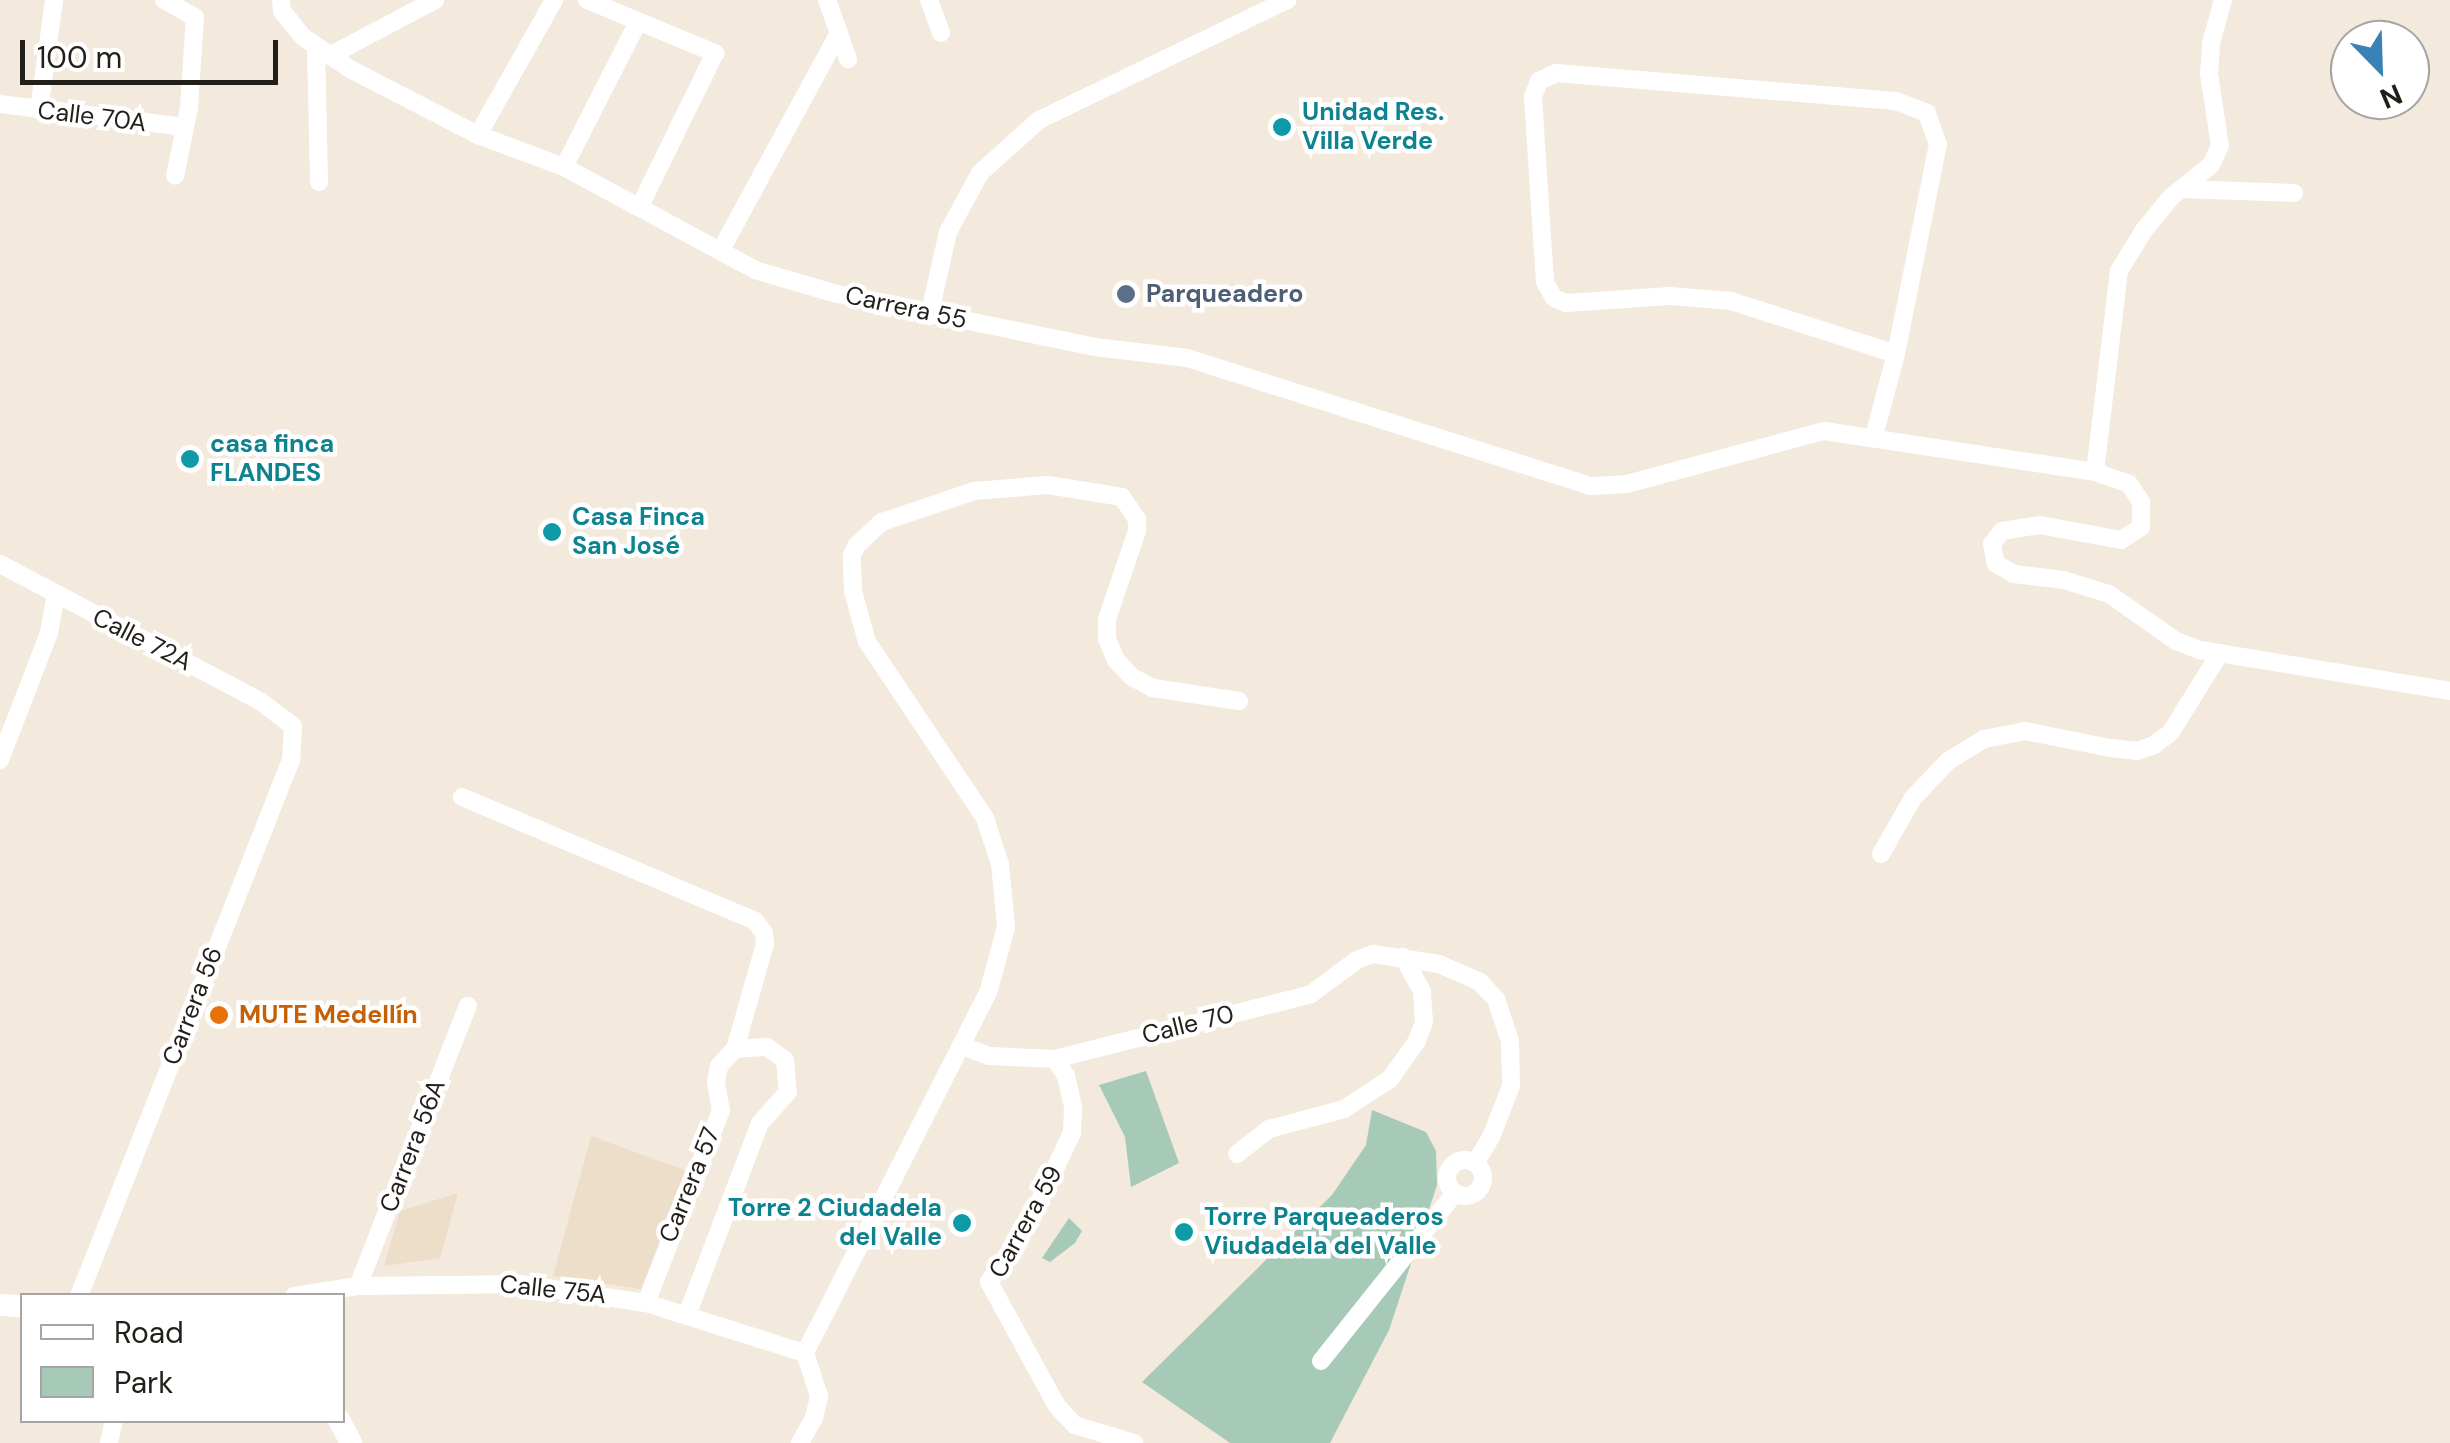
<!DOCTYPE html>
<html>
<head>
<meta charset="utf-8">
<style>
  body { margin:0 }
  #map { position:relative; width:2450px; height:1443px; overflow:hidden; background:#f3e9dc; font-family:"DM Sans",sans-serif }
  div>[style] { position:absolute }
  .built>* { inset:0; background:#eddeca }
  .green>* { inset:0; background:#a6c9b8 }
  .minor>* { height:18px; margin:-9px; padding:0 9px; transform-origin:9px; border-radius:9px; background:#fff }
  .minor>.ring { margin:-9px; padding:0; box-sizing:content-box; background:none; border:18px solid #fff; border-radius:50% }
  .tertiary>* { height:22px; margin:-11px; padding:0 11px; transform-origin:11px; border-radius:11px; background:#fff }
  .dots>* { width:28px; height:28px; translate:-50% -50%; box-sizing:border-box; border:5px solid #fff; border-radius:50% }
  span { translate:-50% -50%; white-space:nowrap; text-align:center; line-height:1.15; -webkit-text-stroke:9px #fff; paint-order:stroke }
  .culture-label { font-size:25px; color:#0d838f; font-weight:700 }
  .left { translate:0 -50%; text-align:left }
  .right { translate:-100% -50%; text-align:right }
  .street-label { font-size:25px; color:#221e1a }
  .service-label { font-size:25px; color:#4e5e75; font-weight:700 }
  .food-label { font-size:25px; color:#c56008; font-weight:700 }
  .legend { position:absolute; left:20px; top:1293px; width:325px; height:130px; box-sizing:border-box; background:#fff; border:2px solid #a7a5a3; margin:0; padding:12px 18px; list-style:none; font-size:30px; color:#221e1a }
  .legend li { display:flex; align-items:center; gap:20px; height:50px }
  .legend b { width:50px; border:2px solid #a7a5a3 }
  .north { position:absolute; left:2330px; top:20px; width:100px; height:100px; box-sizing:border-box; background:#fff; border:2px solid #a7a5a3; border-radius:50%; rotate:157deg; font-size:28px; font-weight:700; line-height:40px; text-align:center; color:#221e1a }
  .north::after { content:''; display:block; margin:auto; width:35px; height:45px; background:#3a82b6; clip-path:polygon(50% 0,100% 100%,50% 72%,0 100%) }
  .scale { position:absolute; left:20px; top:40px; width:258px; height:45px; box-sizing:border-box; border:5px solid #221e1a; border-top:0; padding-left:12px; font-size:30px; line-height:35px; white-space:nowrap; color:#221e1a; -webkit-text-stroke:8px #fff; paint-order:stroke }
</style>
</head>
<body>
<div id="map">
  <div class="built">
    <i style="clip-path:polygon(591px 1136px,687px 1171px,641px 1289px,553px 1276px)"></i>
    <i style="clip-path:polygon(458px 1193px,440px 1258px,384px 1266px,400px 1211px)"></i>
  </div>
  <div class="green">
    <i style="clip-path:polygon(1146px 1071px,1179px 1163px,1131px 1187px,1125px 1137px,1099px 1085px)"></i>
    <i style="clip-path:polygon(1372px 1110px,1426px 1132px,1436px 1151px,1437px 1185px,1389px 1330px,1330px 1443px,1230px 1443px,1142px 1382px,1332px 1195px,1366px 1145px)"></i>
    <i style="clip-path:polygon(1069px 1218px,1082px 1231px,1075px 1243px,1050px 1262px,1042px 1258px)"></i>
  </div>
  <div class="minor">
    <i style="left:164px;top:0;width:35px;rotate:29deg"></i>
    <i style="left:195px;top:17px;width:91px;rotate:93.8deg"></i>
    <i style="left:189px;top:108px;width:69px;rotate:101.6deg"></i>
    <i style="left:281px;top:0;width:11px;rotate:85deg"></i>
    <i style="left:282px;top:11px;width:33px;rotate:51deg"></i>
    <i style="left:303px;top:37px;width:57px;rotate:34.2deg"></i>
    <i style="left:350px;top:69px;width:144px;rotate:27.3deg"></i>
    <i style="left:478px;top:135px;width:92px;rotate:20.4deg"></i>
    <i style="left:564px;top:167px;width:217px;rotate:28.3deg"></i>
    <i style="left:755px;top:270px;width:85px;rotate:16.3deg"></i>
    <i style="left:837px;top:294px;width:263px;rotate:11.6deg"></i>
    <i style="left:1095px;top:347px;width:93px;rotate:6.8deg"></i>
    <i style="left:1187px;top:358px;width:424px;rotate:17.6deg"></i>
    <i style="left:1591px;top:486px;width:36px;rotate:-3deg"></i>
    <i style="left:1627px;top:484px;width:204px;rotate:-15.1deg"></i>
    <i style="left:1824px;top:431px;width:274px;rotate:8.6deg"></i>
    <i style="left:2095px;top:472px;width:36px;rotate:19deg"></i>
    <i style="left:2129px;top:484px;width:22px;rotate:56deg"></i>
    <i style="left:2141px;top:502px;width:25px;rotate:90deg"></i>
    <i style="left:2141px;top:527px;width:24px;rotate:147deg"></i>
    <i style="left:2121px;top:540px;width:82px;rotate:-169.5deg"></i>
    <i style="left:2040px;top:525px;width:38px;rotate:171deg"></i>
    <i style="left:2002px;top:531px;width:16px;rotate:128deg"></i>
    <i style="left:1992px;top:544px;width:20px;rotate:79deg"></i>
    <i style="left:1996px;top:564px;width:21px;rotate:29deg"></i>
    <i style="left:2014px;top:574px;width:50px;rotate:6.8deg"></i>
    <i style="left:2064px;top:580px;width:47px;rotate:17.3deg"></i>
    <i style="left:2109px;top:594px;width:82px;rotate:35deg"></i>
    <i style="left:2176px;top:641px;width:26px;rotate:21deg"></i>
    <i style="left:2200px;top:650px;width:253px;rotate:9.3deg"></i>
    <i style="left:587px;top:0;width:139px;rotate:22.5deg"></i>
    <i style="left:715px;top:53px;width:170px;rotate:116.1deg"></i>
    <i style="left:827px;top:0;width:63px;rotate:70.4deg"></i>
    <i style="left:929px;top:0;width:35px;rotate:70deg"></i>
    <i style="left:316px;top:47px;width:135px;rotate:88.7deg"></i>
    <i style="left:329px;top:56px;width:120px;rotate:-27.8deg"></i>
    <i style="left:0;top:104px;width:186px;rotate:7.1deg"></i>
    <i style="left:39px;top:110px;width:111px;rotate:-82.2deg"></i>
    <i style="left:478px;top:135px;width:155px;rotate:-60.6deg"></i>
    <i style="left:564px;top:167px;width:161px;rotate:-63deg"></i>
    <i style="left:2182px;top:189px;width:112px;rotate:2deg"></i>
    <i style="left:721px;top:250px;width:247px;rotate:-61.5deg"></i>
    <i style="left:930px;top:312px;width:82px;rotate:-77.3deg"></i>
    <i style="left:948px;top:232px;width:67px;rotate:-61.5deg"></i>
    <i style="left:980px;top:173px;width:79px;rotate:-41.9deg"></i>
    <i style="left:1039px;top:120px;width:276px;rotate:-25.8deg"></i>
    <i style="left:1874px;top:436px;width:85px;rotate:-75deg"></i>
    <i style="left:1896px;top:354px;width:214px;rotate:-78.7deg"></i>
    <i style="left:1938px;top:144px;width:33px;rotate:-110deg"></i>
    <i style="left:1927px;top:113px;width:33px;rotate:-159deg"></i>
    <i style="left:1896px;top:101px;width:341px;rotate:-175.3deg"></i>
    <i style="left:1556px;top:73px;width:19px;rotate:155deg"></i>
    <i style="left:1539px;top:81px;width:17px;rotate:111deg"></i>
    <i style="left:1533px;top:97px;width:185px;rotate:86.3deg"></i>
    <i style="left:1545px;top:282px;width:18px;rotate:61deg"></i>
    <i style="left:1554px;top:298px;width:13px;rotate:23deg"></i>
    <i style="left:1566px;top:303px;width:104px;rotate:-3.9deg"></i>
    <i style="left:1670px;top:296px;width:61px;rotate:4.7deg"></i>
    <i style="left:1731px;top:301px;width:173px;rotate:17.8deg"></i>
    <i style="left:2095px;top:472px;width:202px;rotate:-83.2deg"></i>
    <i style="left:2119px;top:271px;width:48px;rotate:-58.6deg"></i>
    <i style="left:2144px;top:230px;width:43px;rotate:-50.7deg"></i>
    <i style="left:2171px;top:197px;width:51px;rotate:-38.7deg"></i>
    <i style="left:2211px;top:165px;width:21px;rotate:-65deg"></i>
    <i style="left:2220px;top:146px;width:73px;rotate:-98.7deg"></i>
    <i style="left:2209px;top:74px;width:31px;rotate:-86deg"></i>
    <i style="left:2211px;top:43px;width:45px;rotate:-74.4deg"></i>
    <i style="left:0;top:564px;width:294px;rotate:27.8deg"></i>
    <i style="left:260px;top:701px;width:41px;rotate:37.1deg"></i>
    <i style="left:293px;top:726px;width:34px;rotate:93deg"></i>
    <i style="left:291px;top:760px;width:576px;rotate:111.58deg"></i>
    <i style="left:0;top:760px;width:136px;rotate:-68.9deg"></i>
    <i style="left:49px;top:633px;width:39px;rotate:-80deg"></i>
    <i style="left:462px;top:797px;width:318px;rotate:22.9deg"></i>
    <i style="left:755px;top:921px;width:15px;rotate:53deg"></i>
    <i style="left:764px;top:933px;width:11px;rotate:85deg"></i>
    <i style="left:765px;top:944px;width:109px;rotate:105.9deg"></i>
    <i style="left:1881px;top:854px;width:64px;rotate:-60.3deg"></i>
    <i style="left:1913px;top:798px;width:51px;rotate:-46.6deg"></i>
    <i style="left:1948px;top:761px;width:42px;rotate:-31.4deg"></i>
    <i style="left:1984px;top:739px;width:42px;rotate:-11deg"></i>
    <i style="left:2025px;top:731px;width:87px;rotate:11.3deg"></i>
    <i style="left:2110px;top:748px;width:27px;rotate:6deg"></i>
    <i style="left:2137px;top:751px;width:18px;rotate:-19deg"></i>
    <i style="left:2154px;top:745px;width:21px;rotate:-37deg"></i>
    <i style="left:2171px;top:732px;width:93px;rotate:-58.2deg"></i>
    <i style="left:963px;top:1046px;width:28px;rotate:21deg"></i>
    <i style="left:989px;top:1056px;width:66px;rotate:2.6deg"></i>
    <i style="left:1055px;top:1059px;width:264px;rotate:-14.2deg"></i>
    <i style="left:1311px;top:994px;width:57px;rotate:-36.5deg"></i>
    <i style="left:1357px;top:960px;width:17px;rotate:-21deg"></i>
    <i style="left:1373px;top:954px;width:67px;rotate:8.6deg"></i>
    <i style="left:1439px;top:964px;width:45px;rotate:23.7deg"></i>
    <i style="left:1480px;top:982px;width:23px;rotate:47deg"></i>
    <i style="left:1496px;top:999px;width:44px;rotate:71.6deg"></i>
    <i style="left:1510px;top:1041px;width:45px;rotate:88.7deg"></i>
    <i style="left:1511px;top:1086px;width:55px;rotate:111.4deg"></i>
    <i style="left:1491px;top:1137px;width:29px;rotate:121deg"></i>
    <i style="left:1055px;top:1059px;width:20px;rotate:57deg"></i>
    <i style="left:1066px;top:1076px;width:32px;rotate:77deg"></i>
    <i style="left:1073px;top:1107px;width:26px;rotate:92deg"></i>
    <i style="left:1072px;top:1133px;width:102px;rotate:115.6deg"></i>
    <i style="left:1028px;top:1225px;width:69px;rotate:124.4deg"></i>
    <i style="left:989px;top:1282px;width:141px;rotate:61.3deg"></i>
    <i style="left:1057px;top:1406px;width:26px;rotate:47deg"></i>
    <i style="left:1075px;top:1425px;width:62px;rotate:17deg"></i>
    <i style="left:1237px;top:1154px;width:41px;rotate:-38deg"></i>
    <i style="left:1269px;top:1129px;width:78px;rotate:-14.9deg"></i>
    <i style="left:1344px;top:1109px;width:55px;rotate:-33.1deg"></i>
    <i style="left:1390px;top:1079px;width:47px;rotate:-54.6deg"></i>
    <i style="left:1417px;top:1041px;width:20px;rotate:-70deg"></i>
    <i style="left:1424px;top:1022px;width:31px;rotate:-94deg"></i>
    <i style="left:1422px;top:991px;width:39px;rotate:-119deg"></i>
    <i class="ring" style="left:1447px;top:1160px;width:18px;height:18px"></i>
    <i style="left:358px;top:1286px;width:301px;rotate:-68.6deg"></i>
    <i style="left:294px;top:1296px;width:65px;rotate:-8.9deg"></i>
    <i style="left:358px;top:1286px;width:162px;rotate:-0.7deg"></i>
    <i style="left:520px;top:1284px;width:127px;rotate:8.6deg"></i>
    <i style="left:646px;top:1303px;width:167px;rotate:17.5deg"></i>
    <i style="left:646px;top:1303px;width:206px;rotate:-68.7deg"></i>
    <i style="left:721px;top:1111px;width:29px;rotate:-100deg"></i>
    <i style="left:716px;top:1082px;width:16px;rotate:-79deg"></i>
    <i style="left:719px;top:1066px;width:23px;rotate:-47deg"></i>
    <i style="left:735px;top:1049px;width:32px;rotate:-4deg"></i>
    <i style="left:767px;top:1047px;width:22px;rotate:36deg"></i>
    <i style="left:785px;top:1060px;width:32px;rotate:85deg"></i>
    <i style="left:788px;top:1092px;width:42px;rotate:132.1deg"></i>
    <i style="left:760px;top:1123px;width:203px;rotate:110.8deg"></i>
    <i style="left:805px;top:1353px;width:404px;rotate:-63.1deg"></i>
    <i style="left:988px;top:993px;width:68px;rotate:-74.7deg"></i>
    <i style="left:1006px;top:927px;width:63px;rotate:-95.4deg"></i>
    <i style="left:1000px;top:864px;width:48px;rotate:-108.1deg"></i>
    <i style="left:985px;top:818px;width:212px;rotate:-123.8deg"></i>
    <i style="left:867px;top:642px;width:53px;rotate:-105.4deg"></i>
    <i style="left:853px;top:591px;width:36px;rotate:-92deg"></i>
    <i style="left:852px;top:555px;width:11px;rotate:-63deg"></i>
    <i style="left:857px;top:545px;width:34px;rotate:-43deg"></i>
    <i style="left:882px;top:522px;width:97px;rotate:-18.6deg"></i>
    <i style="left:974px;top:491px;width:74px;rotate:-4.6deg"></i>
    <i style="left:1048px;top:485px;width:75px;rotate:9.2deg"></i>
    <i style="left:1122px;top:497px;width:27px;rotate:56deg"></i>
    <i style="left:1137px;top:519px;width:12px;rotate:90deg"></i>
    <i style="left:1137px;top:531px;width:93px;rotate:108.8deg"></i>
    <i style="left:1107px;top:619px;width:20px;rotate:90deg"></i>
    <i style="left:1107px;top:639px;width:23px;rotate:67deg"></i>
    <i style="left:1116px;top:660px;width:23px;rotate:47deg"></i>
    <i style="left:1132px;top:677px;width:24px;rotate:28deg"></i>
    <i style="left:1153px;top:688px;width:87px;rotate:8.6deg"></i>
    <i style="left:1321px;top:1361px;width:215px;rotate:-51.4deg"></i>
    <i style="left:109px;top:1443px;width:24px;rotate:-78deg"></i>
    <i style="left:800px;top:1443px;width:29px;rotate:-61deg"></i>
    <i style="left:814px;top:1418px;width:23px;rotate:-77deg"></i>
    <i style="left:819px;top:1396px;width:45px;rotate:-108deg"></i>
  </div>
  <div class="tertiary">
    <i style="left:0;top:1305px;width:22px;rotate:3deg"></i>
    <i style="left:339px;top:1420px;width:26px;rotate:62deg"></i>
  </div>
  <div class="dots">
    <i style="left:1282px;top:127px;background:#0f9aa8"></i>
    <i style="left:1126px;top:294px;background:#5c6f8a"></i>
    <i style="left:190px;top:459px;background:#0f9aa8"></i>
    <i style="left:552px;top:532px;background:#0f9aa8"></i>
    <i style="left:219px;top:1015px;background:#e8710a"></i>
    <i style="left:962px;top:1223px;background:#0f9aa8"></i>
    <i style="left:1184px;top:1232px;background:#0f9aa8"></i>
  </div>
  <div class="culture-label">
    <span class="left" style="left:1302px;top:127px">Unidad Res.<br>Villa Verde</span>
    <span class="left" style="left:210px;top:459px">casa finca<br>FLANDES</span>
    <span class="left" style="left:572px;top:532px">Casa Finca<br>San José</span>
    <span class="right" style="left:942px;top:1223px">Torre 2 Ciudadela<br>del Valle</span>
    <span class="left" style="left:1204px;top:1232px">Torre Parqueaderos<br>Viudadela del Valle</span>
  </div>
  <div class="street-label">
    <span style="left:92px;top:117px;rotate:7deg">Calle 70A</span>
    <span style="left:906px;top:308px;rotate:12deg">Carrera 55</span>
    <span style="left:142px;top:640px;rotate:27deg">Calle 72A</span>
    <span style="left:193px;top:1006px;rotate:-69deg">Carrera 56</span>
    <span style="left:1188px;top:1025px;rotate:-14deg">Calle 70</span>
    <span style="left:413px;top:1146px;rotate:-69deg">Carrera 56A</span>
    <span style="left:690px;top:1185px;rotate:-68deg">Carrera 57</span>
    <span style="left:1026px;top:1222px;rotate:-61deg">Carrera 59</span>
    <span style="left:553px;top:1290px;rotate:6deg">Calle 75A</span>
  </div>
  <div class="service-label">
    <span class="left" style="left:1146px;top:294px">Parqueadero</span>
  </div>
  <div class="food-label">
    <span class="left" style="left:239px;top:1015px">MUTE Medellín</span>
  </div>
  <ul class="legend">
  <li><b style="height:12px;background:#fff"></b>Road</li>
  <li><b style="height:28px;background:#a6c9b8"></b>Park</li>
  </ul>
  <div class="north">N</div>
  <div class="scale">100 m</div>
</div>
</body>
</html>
